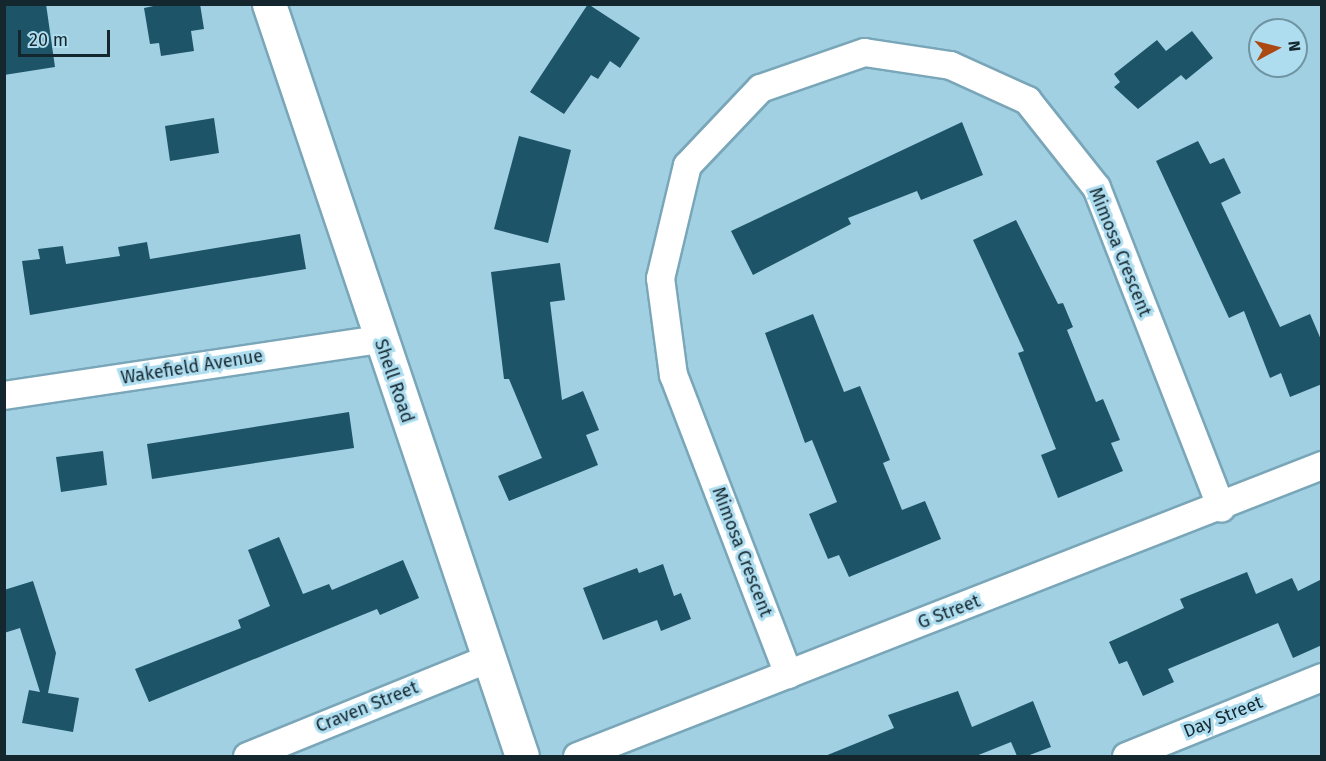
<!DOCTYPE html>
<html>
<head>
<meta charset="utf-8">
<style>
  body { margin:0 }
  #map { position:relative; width:1326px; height:761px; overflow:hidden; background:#a2d0e3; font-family:"Fira Sans",sans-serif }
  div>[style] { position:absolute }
  .building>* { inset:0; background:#1d5467 }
  .roads { filter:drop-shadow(2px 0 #79a6b8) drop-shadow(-2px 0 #79a6b8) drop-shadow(0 2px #79a6b8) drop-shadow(0 -2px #79a6b8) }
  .minor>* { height:27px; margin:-13.5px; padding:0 13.5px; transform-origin:13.5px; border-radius:13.5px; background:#fff }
  .tertiary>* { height:33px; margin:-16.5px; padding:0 16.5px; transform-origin:16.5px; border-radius:16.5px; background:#fff }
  span { translate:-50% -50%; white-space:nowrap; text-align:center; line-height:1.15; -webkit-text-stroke:6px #aeddf0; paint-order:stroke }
  .street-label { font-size:18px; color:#15272e }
  .frame { position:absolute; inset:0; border:6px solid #15272e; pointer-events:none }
  .north { position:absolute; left:1248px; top:18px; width:60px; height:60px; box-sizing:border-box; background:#aeddf0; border:2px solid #7194a2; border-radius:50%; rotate:83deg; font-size:16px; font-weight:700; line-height:24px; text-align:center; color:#15272e }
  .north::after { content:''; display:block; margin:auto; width:21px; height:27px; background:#ac4913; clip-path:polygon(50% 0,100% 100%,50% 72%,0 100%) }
  .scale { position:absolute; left:18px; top:30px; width:92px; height:27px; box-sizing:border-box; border:3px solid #15272e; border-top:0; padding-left:8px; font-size:18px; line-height:21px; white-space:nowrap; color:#15272e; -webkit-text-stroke:4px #aeddf0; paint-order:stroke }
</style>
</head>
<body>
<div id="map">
  <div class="building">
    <i style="clip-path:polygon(4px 4px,46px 4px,55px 67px,4px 75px)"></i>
    <i style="clip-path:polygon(163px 4px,200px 4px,204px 29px,191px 31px,194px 51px,161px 56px,159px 43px,150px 44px,144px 8px)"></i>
    <i style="clip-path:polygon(588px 4px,640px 38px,620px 68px,610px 61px,598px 79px,591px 75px,564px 114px,530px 92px)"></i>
    <i style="clip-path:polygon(1192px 31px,1213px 58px,1186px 80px,1181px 75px,1138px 109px,1114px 87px,1120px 82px,1114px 74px,1157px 40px,1166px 51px)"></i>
    <i style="clip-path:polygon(214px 118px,219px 153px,170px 161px,165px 126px)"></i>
    <i style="clip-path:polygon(962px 122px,983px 175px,921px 200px,917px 191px,848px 218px,851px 224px,753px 275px,731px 231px)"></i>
    <i style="clip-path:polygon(519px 136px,571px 150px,548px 243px,494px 229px)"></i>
    <i style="clip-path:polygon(1198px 141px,1210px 164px,1224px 158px,1241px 193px,1221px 203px,1280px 327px,1310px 314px,1322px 342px,1322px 384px,1290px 397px,1281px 373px,1270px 378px,1244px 311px,1229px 318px,1156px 161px)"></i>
    <i style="clip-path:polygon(1016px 220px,1058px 304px,1063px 303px,1073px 327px,1067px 330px,1096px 402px,1103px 399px,1120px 440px,1111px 443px,1123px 471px,1058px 498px,1041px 455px,1056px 449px,1018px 353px,1024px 351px,973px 240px)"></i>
    <i style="clip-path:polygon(300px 234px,306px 269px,30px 315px,22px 261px,40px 259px,38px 249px,63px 246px,66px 264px,120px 256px,118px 247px,147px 242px,150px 259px)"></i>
    <i style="clip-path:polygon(560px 263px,565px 300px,550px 302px,562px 400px,583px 391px,599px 430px,586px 435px,598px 465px,509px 501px,498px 476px,542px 458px,509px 379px,504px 379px,491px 272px)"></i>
    <i style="clip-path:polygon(813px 314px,844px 392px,860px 386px,890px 460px,883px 463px,902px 510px,925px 501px,941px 539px,849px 577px,839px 555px,828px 559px,809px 514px,837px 502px,812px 440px,805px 443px,765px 333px)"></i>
    <i style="clip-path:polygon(349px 412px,354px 448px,152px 479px,147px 444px)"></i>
    <i style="clip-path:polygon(103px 451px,107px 485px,61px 492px,56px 457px)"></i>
    <i style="clip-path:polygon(279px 537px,303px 594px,329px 584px,332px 590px,403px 560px,419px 598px,380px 615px,377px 609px,149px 702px,135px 669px,241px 628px,238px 620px,270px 606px,248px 550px)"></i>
    <i style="clip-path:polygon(663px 564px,674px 596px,681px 593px,691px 619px,661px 631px,657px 620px,603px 640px,583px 588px,637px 568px,639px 573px)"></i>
    <i style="clip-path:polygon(1247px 572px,1256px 594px,1292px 578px,1298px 591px,1322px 579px,1322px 645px,1293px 658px,1278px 623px,1168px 669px,1174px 682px,1143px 696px,1127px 661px,1119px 664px,1109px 642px,1184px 608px,1180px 599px)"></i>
    <i style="clip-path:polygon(33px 581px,56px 653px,48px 693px,79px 698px,73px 732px,22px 723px,29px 690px,40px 692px,20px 628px,4px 633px,4px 590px)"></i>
    <i style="clip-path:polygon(958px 691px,972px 727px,1033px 701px,1051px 747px,1027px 756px,1017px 756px,1011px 742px,976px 756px,825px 756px,894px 728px,888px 715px)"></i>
  </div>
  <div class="roads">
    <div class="minor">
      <i style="left:4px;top:395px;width:380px;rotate:-8.5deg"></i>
      <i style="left:788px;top:674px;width:320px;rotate:-111deg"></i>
      <i style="left:673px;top:375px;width:98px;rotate:-97.6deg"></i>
      <i style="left:660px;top:278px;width:116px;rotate:-76.6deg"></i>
      <i style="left:687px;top:165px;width:106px;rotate:-46.5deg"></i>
      <i style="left:760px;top:88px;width:110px;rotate:-19.1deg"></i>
      <i style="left:864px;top:52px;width:87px;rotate:8.6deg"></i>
      <i style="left:950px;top:65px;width:85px;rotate:24.4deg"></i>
      <i style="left:1027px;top:100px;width:111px;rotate:51.6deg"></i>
      <i style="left:1096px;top:187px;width:344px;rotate:68.7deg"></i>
      <i style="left:247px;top:756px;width:260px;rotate:-22.1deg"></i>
      <i style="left:577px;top:756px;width:800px;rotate:-21.34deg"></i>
      <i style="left:1126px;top:756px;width:211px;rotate:-22deg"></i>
    </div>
    <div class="tertiary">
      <i style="left:269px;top:4px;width:793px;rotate:71.41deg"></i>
    </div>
  </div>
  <div class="street-label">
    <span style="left:1120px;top:252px;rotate:68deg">Mimosa Crescent</span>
    <span style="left:192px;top:367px;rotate:-9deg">Wakefield Avenue</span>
    <span style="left:394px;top:381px;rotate:71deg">Shell Road</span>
    <span style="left:742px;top:552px;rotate:69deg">Mimosa Crescent</span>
    <span style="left:949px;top:612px;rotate:-21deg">G Street</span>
    <span style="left:367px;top:707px;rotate:-22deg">Craven Street</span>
    <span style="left:1223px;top:717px;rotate:-22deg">Day Street</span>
  </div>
  <div class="frame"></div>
  <div class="north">N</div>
  <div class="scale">20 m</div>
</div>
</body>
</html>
